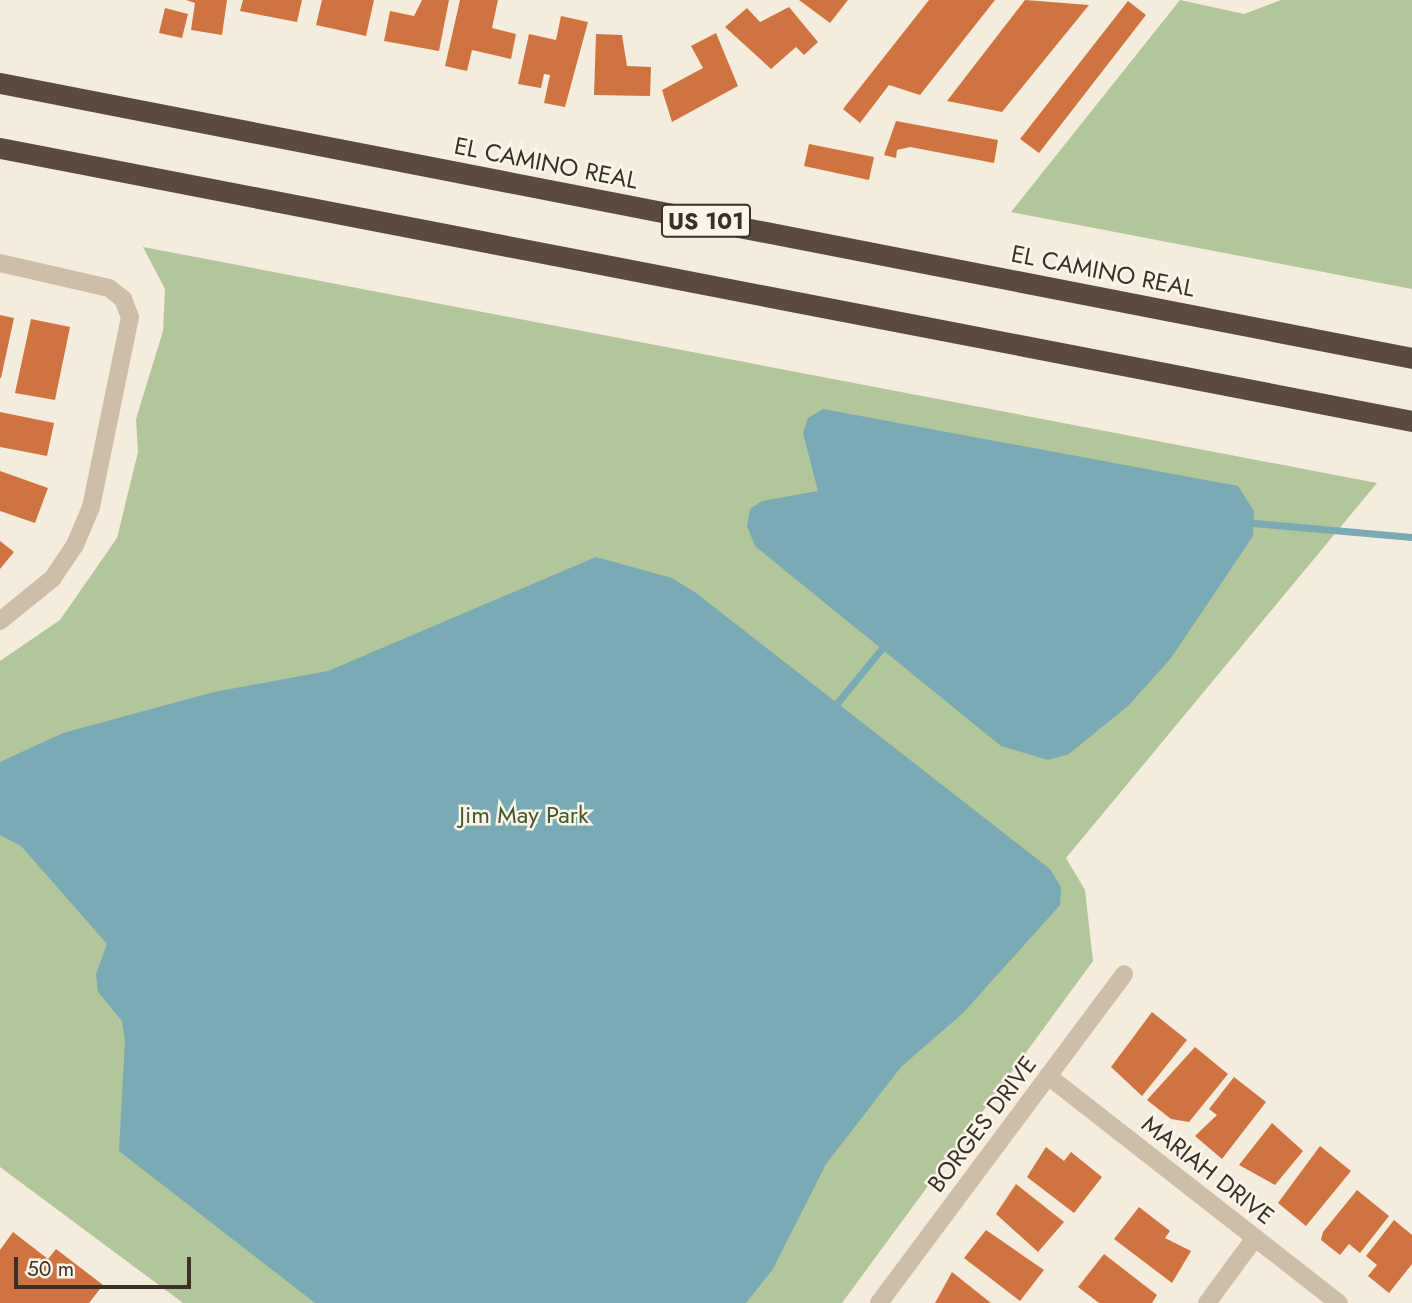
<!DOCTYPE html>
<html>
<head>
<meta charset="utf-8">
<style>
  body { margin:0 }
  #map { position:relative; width:1412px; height:1303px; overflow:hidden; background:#f4ecdd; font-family:Jost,sans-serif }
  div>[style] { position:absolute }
  .green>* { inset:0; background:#b2c59b }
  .water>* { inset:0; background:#7aaab4 }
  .stream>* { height:7px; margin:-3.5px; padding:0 3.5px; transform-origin:3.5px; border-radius:3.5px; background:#7aaab4 }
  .building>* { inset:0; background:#cf7440 }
  .minor>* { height:18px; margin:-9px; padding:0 9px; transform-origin:9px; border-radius:9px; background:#cebea8 }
  .highway>* { height:21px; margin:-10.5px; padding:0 10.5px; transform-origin:10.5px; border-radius:10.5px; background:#5b4b3f }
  span { translate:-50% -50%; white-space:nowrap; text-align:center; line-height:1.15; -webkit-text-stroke:5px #fbf5ea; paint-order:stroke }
  .shield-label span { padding:2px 5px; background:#fbf5ea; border:2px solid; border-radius:5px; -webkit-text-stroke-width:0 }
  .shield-label { font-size:23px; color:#3a3028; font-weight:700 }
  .street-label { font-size:24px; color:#3a3028 }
  .park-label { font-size:24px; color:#435a2a }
  .scale { position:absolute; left:14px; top:1257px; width:177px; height:32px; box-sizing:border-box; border:4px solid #3a3028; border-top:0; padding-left:9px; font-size:21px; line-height:24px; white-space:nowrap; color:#3a3028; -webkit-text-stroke:5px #fbf5ea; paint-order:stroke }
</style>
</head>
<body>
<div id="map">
  <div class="green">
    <i style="clip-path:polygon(1180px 0,1244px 14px,1281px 0,1412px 0,1412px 289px,1011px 212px)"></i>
    <i style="clip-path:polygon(143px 247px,1377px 483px,1066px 858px,1085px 890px,1093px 961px,842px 1303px,183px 1303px,0 1167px,0 661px,60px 620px,117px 538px,138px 452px,136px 419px,163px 331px,165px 289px)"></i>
  </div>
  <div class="water">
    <i style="clip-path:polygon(823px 409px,1238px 486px,1254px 511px,1253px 536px,1171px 658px,1129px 705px,1069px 754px,1048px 760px,1001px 746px,755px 546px,747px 526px,750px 509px,762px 501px,818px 491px,803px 433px,808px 418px)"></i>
    <i style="clip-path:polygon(596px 557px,672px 578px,696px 593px,1050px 869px,1061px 887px,1060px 905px,963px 1013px,901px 1067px,826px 1164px,773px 1269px,746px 1303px,315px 1303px,119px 1151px,125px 1041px,122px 1021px,98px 992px,96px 974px,107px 944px,21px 846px,0 835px,0 762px,63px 733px,214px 692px,328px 671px)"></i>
  </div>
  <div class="stream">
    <i style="left:1254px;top:523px;width:159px;rotate:5.1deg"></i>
    <i style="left:837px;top:703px;width:72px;rotate:-50.6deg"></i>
  </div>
  <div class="building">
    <i style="clip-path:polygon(186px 0,227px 0,222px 35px,191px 30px,195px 3px)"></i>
    <i style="clip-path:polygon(243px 0,302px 0,297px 22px,240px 11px)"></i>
    <i style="clip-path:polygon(322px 0,374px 0,366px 36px,316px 25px)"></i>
    <i style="clip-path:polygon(422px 0,449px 0,439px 51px,384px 41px,390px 11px,414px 16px)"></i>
    <i style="clip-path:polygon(460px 0,498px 0,492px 28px,516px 34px,511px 59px,472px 50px,467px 71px,445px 66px)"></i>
    <i style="clip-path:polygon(799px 0,848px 0,830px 23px)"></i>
    <i style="clip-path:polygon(929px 0,995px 0,920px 95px,889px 85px,860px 123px,843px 109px)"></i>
    <i style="clip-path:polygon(1025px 0,1089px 5px,1002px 112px,947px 101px)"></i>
    <i style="clip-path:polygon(1128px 1px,1146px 15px,1039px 153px,1020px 139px)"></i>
    <i style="clip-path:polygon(789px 7px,818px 42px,804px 55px,796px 47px,771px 69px,725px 27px,747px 8px,760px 22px)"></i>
    <i style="clip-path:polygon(165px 8px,188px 14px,182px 38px,159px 33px)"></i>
    <i style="clip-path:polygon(561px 16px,588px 22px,565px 107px,544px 103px,550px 75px,544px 74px,541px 88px,518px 84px,529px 34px,556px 40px)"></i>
    <i style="clip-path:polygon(716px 33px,738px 86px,672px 122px,662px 90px,703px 68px,691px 46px)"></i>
    <i style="clip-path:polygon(596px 34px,622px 35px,627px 66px,651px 67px,650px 96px,594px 95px)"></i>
    <i style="clip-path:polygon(896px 121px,998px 140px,994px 163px,910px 147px,897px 150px,896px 158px,884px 155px)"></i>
    <i style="clip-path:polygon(809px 144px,874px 157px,869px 180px,804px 166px)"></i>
    <i style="clip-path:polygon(0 315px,14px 318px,1px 378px,0 378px)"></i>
    <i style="clip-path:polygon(31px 319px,70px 327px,55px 400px,15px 393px)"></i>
    <i style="clip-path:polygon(0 412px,54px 423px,47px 456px,0 447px)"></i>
    <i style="clip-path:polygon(0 471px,48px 488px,35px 523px,0 511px)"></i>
    <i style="clip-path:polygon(0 541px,14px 552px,0 569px)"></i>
    <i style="clip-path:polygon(1152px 1012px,1187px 1040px,1142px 1096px,1111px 1067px)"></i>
    <i style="clip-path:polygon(1195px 1047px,1228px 1074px,1189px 1122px,1171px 1119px,1147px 1100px)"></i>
    <i style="clip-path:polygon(1234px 1077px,1266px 1102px,1222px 1159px,1195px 1136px,1217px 1115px,1209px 1109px)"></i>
    <i style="clip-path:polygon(1272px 1123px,1303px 1151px,1275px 1185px,1239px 1165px)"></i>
    <i style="clip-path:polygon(1320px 1146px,1351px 1171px,1306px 1226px,1278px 1203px)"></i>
    <i style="clip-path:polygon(1046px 1147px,1064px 1161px,1071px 1152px,1102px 1177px,1074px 1213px,1027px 1177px)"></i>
    <i style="clip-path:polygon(1016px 1184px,1064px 1222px,1038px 1252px,996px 1214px)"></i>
    <i style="clip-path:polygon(1357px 1190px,1389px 1216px,1360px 1253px,1349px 1244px,1340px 1255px,1321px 1240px,1323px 1232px)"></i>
    <i style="clip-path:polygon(1139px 1207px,1170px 1231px,1165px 1238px,1191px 1251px,1172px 1283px,1114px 1239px)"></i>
    <i style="clip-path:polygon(1394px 1220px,1412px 1235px,1412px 1264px,1389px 1293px,1368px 1276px,1377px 1265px,1366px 1256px)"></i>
    <i style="clip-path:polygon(986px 1230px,1044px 1270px,1020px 1301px,964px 1258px)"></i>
    <i style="clip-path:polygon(13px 1232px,48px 1259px,56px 1249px,103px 1285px,89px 1303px,0 1303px,0 1250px)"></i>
    <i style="clip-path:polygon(1104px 1254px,1157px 1295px,1152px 1303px,1099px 1303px,1078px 1287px)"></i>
    <i style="clip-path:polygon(952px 1272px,991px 1303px,935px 1303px)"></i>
  </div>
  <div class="minor">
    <i style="left:0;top:263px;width:112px;rotate:12.9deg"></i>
    <i style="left:109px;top:288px;width:18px;rotate:38deg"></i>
    <i style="left:123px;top:299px;width:19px;rotate:69deg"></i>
    <i style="left:130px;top:317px;width:194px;rotate:101.6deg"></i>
    <i style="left:91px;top:507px;width:41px;rotate:112.8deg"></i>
    <i style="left:75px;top:545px;width:40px;rotate:124deg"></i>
    <i style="left:53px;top:578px;width:68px;rotate:140.9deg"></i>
    <i style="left:1048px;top:1076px;width:369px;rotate:38deg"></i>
    <i style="left:879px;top:1303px;width:410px;rotate:-53.3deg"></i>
    <i style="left:1207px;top:1303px;width:81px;rotate:-53.6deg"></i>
  </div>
  <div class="highway">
    <i style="left:0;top:83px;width:1439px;rotate:11.02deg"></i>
    <i style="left:0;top:148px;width:1438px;rotate:10.94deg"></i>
  </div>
  <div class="shield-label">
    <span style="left:706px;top:221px">US 101</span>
  </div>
  <div class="street-label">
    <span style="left:546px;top:163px;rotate:11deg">EL CAMINO REAL</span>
    <span style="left:1103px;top:271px;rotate:11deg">EL CAMINO REAL</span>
    <span style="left:982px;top:1124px;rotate:-53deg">BORGES DRIVE</span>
    <span style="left:1208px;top:1170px;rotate:38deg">MARIAH DRIVE</span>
  </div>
  <div class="park-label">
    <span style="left:524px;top:815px">Jim May Park</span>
  </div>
  <div class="scale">50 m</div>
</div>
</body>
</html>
